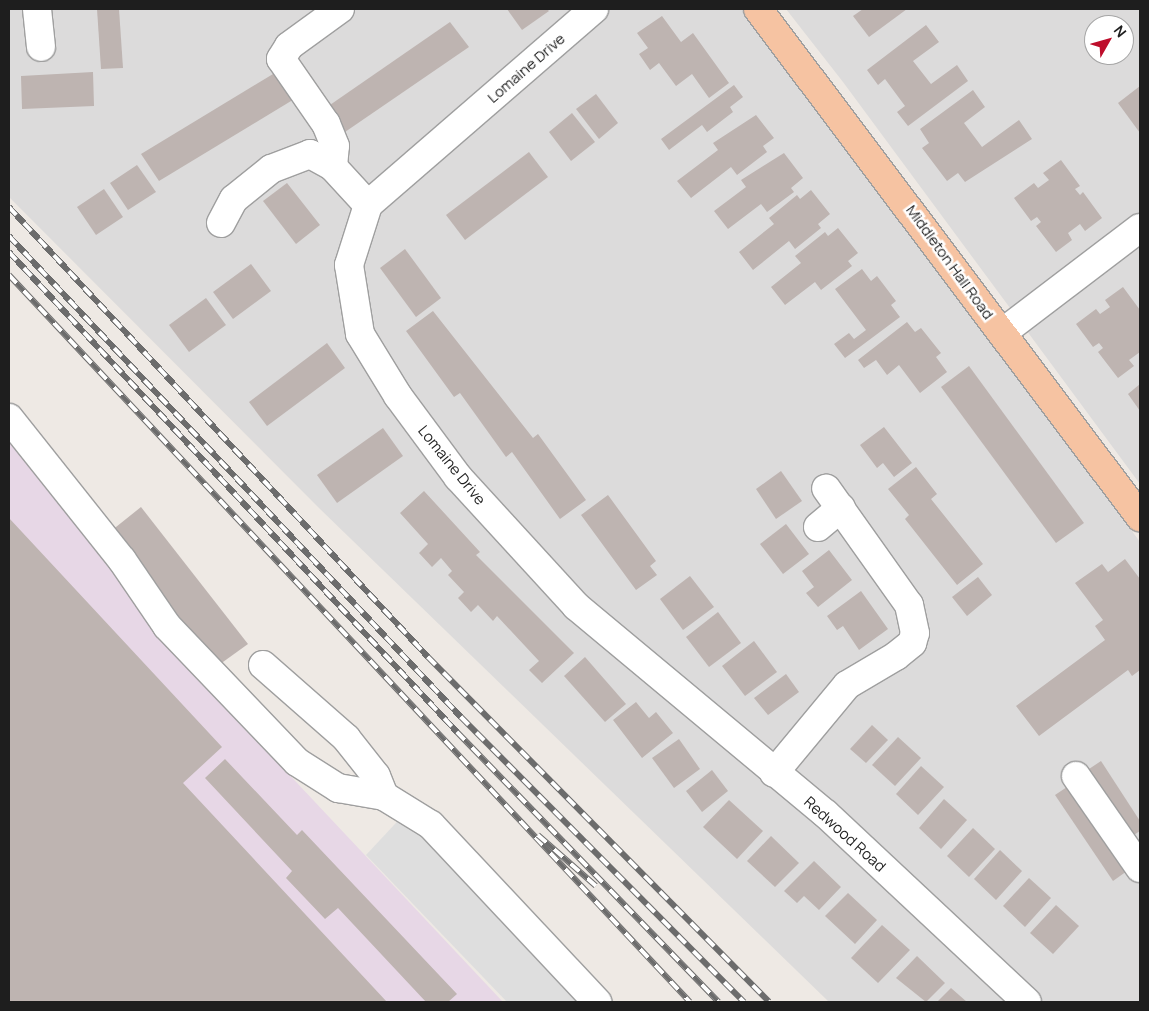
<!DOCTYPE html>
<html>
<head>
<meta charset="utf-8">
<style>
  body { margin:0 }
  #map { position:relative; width:1149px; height:1011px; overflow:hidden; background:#eee9e4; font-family:Manrope,sans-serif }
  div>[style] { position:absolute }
  .residential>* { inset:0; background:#dcdbdb }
  .industrial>* { inset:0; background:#e7d7e6 }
  .parking>* { inset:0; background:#dedede }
  .building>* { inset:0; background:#beb4b1 }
  .roads { filter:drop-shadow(1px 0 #9f9f9f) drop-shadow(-1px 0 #9f9f9f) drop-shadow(0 1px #9f9f9f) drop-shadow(0 -1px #9f9f9f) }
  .minor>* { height:28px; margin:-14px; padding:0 14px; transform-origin:14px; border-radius:14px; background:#fff }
  .major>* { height:28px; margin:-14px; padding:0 14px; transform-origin:14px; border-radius:14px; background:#f6c3a2 }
  .rail>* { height:5.5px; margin-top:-2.75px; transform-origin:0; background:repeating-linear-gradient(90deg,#fff 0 11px,#6c6c6c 0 22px); box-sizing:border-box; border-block:1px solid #6c6c6c }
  span { translate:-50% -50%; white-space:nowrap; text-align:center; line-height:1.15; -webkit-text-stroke:5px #fff; paint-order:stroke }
  .street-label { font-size:15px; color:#1e1e1e }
  .frame { position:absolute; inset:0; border:10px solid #1e1e1e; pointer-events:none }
  .north { position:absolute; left:1084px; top:15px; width:50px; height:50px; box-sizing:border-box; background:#fff; border:1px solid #a5a5a5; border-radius:50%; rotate:52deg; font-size:14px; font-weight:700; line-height:20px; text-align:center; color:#1e1e1e }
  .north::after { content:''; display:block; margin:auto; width:18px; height:22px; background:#be0d2b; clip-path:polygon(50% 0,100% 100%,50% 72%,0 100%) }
</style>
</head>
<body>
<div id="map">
  <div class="residential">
    <i style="clip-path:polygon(9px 9px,741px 9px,817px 104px,1140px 542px,1140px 1002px,829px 1002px,320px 509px,9px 197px)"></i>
    <i style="clip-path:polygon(evenodd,786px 9px,1140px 9px,1140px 484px,843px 82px,786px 9px,1094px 25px,1124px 25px,1124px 55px,1094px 55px,1094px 25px)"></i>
  </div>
  <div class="industrial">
    <i style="clip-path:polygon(9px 437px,173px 651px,503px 1002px,9px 1002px)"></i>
  </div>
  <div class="parking">
    <i style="clip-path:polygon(408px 810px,585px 1002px,507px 1002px,366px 855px)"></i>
  </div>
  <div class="building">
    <i style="clip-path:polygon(97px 9px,119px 9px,123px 68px,101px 69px)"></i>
    <i style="clip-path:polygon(507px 9px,547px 9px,549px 11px,522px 30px)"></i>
    <i style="clip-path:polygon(863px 9px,907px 9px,869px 37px,853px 16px)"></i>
    <i style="clip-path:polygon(662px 16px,681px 42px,693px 33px,729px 83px,709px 98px,692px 74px,676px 86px,659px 63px,650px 70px,639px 54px,648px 48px,637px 33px)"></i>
    <i style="clip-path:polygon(450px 22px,469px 47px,345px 132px,327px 107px)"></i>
    <i style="clip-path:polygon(926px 25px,939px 42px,913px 61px,931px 84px,957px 65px,968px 81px,908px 126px,897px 112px,905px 106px,885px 79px,878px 85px,867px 70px)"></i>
    <i style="clip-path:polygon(278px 71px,296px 98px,159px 181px,141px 154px)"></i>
    <i style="clip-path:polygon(93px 72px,94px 106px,22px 109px,21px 76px)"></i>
    <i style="clip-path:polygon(734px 85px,743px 97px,730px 107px,733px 112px,707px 132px,702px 125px,669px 150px,661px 139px)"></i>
    <i style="clip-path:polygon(1140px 86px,1140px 133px,1118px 103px)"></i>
    <i style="clip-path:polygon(973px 90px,985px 107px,964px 123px,982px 147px,1019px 120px,1032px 139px,965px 182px,958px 173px,947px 181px,922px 148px,929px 143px,920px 129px)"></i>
    <i style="clip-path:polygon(596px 94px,618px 123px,599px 139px,576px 109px)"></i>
    <i style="clip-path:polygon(572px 113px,595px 142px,571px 161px,549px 132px)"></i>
    <i style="clip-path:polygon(756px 115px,774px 138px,763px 146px,767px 152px,737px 175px,731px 167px,691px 198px,677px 181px,718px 150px,713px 143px)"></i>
    <i style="clip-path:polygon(529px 152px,548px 177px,465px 240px,446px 215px)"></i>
    <i style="clip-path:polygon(784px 153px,803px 178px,791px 188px,794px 192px,767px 212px,761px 204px,728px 229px,714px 211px,746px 187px,741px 180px)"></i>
    <i style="clip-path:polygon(1061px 160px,1080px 186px,1075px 189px,1080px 195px,1083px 192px,1102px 218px,1085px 231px,1080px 224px,1068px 233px,1072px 240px,1056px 252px,1036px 226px,1041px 222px,1037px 217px,1031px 221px,1014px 198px,1034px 183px,1038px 188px,1049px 180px,1043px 173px)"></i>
    <i style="clip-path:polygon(137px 165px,156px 192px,128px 210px,110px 183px)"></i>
    <i style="clip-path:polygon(287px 183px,320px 225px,296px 244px,263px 201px)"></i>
    <i style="clip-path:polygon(104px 189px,123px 217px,96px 235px,77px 207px)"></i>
    <i style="clip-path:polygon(811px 190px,830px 214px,818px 224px,821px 228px,795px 249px,789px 241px,753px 270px,739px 252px,774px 224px,769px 218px,797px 195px,800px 199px)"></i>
    <i style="clip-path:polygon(838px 228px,858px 253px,848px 261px,852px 266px,821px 290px,815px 282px,785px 305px,771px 287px,801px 263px,795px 256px,825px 232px,828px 236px)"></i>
    <i style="clip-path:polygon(405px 249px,441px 298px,416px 317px,380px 268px)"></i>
    <i style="clip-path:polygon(251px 264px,271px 291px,233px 319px,213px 292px)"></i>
    <i style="clip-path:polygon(862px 269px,871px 281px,877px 276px,896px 301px,891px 305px,900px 317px,845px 358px,834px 344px,849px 333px,854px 339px,866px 330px,835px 289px)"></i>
    <i style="clip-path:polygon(1123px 287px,1140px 310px,1140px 352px,1129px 360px,1134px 366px,1118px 378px,1098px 352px,1103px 348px,1099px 343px,1093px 347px,1076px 324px,1096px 309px,1100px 314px,1110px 307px,1105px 300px)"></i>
    <i style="clip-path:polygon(206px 298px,226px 325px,189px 352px,169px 325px)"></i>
    <i style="clip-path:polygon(433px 311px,533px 438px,538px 434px,586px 500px,560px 519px,512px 452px,506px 457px,460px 393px,454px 397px,406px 331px)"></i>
    <i style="clip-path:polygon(907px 322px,915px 332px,921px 328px,941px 353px,936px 357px,947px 372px,920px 393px,899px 365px,887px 375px,876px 360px,864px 368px,858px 360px)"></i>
    <i style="clip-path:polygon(327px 343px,345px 368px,267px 426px,249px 402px)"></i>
    <i style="clip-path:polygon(969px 366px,1084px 523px,1056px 543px,941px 387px)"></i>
    <i style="clip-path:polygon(1140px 384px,1140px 411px,1128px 394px)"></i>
    <i style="clip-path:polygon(884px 427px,912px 463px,894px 477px,883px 463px,877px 468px,860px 445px)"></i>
    <i style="clip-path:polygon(383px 428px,403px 456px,337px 503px,317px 475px)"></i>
    <i style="clip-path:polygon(916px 467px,937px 494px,931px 499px,983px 564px,957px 585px,905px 519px,909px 515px,888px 489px)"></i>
    <i style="clip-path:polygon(781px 471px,802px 501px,776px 519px,756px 489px)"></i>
    <i style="clip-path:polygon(424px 491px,480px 552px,476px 555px,574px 653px,542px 683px,529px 670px,539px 661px,497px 616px,493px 621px,478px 605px,471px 612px,458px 598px,464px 592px,448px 575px,452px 571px,441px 558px,432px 567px,419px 553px,428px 544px,400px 513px)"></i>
    <i style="clip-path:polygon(608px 495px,656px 561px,650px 566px,657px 575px,636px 590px,581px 515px)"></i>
    <i style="clip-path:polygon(141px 507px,248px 644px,216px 667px,111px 531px)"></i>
    <i style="clip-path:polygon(9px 518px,222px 747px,183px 783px,387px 1002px,9px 1002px)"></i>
    <i style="clip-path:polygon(786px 524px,809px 554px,783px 574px,760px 544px)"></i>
    <i style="clip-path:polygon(829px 550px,852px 580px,818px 607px,806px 593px,814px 587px,802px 571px)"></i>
    <i style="clip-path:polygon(1125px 559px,1140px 579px,1140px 670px,1132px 676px,1128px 670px,1039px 736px,1016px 706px,1105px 640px,1095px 626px,1103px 620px,1075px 583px,1102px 564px,1108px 572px)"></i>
    <i style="clip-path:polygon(690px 576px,714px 607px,683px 630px,660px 599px)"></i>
    <i style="clip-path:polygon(978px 577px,992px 595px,967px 616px,952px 597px)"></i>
    <i style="clip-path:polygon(861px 591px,888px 629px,859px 650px,843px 626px,837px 630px,827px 616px)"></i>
    <i style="clip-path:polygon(718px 612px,741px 643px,709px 667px,686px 637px)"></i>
    <i style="clip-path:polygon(754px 641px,777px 672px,745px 696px,722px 666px)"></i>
    <i style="clip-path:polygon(585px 657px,626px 704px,605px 722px,564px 676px)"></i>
    <i style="clip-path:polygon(786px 674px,799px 692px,768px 715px,754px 698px)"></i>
    <i style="clip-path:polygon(636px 702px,649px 718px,656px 712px,673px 733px,642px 758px,613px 720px)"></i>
    <i style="clip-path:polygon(872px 725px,888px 740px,866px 763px,850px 749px)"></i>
    <i style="clip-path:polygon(898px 737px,921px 758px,895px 786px,872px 765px)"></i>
    <i style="clip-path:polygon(679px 739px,700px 769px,674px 788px,652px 758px)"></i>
    <i style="clip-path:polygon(225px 759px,297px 835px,302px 830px,457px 994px,448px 1002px,426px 1002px,338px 908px,325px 919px,286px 878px,292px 871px,205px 778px)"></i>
    <i style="clip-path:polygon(1101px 761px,1140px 821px,1140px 831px,1129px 838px,1086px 771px)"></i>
    <i style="clip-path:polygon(921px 766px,944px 787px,918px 815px,896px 794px)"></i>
    <i style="clip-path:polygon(712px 770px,728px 791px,702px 812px,686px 791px)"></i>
    <i style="clip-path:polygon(1070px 785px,1127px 871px,1113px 881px,1055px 795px)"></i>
    <i style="clip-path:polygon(944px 799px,967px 820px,941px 849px,919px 828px)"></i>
    <i style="clip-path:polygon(729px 800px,763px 831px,737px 859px,703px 827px)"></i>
    <i style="clip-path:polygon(973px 828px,995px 849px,969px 877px,947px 856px)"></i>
    <i style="clip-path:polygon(771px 836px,799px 863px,775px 887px,747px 861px)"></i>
    <i style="clip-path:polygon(1000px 850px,1022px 871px,996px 900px,974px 879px)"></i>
    <i style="clip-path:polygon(814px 861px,841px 887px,819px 910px,804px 896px,797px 903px,784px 891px)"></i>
    <i style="clip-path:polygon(1029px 878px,1051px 898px,1025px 927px,1003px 906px)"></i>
    <i style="clip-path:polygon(848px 893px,877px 920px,855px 944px,825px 916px)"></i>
    <i style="clip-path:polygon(1056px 905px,1079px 926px,1053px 954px,1030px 933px)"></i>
    <i style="clip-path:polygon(882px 925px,910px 950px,878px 983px,851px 958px)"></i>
    <i style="clip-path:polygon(917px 956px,945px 983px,926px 1002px,896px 978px)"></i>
    <i style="clip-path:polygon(951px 988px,967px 1002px,937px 1002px)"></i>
  </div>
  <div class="roads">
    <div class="minor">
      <i style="left:37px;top:9px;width:38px;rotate:84deg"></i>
      <i style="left:594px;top:9px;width:299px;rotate:139.1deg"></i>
      <i style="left:368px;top:205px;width:63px;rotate:107.6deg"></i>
      <i style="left:349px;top:265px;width:70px;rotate:80.9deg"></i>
      <i style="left:360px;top:334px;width:73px;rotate:58.5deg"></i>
      <i style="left:398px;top:396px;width:101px;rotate:53.5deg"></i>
      <i style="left:458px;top:477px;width:175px;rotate:47.5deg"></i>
      <i style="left:576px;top:606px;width:325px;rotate:39.8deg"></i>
      <i style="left:826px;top:814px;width:275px;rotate:43.1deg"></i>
      <i style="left:333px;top:167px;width:21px;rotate:-85deg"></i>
      <i style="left:335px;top:146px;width:24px;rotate:-112deg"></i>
      <i style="left:326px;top:124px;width:79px;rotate:-124.7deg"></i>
      <i style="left:281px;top:59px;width:15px;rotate:-58deg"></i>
      <i style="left:289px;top:46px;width:63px;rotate:-36deg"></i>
      <i style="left:221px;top:223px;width:27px;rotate:-62deg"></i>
      <i style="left:234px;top:199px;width:48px;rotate:-39deg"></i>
      <i style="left:271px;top:169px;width:42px;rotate:-21deg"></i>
      <i style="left:310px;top:154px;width:26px;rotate:29deg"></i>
      <i style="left:333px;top:167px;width:52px;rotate:47.4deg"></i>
      <i style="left:1002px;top:333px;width:173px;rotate:-37.3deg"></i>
      <i style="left:9px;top:418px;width:181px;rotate:51.5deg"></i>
      <i style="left:122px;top:560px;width:80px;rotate:55.7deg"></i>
      <i style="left:167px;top:626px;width:188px;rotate:46.3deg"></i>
      <i style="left:297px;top:762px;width:49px;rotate:32.4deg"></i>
      <i style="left:338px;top:788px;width:47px;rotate:9.9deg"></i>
      <i style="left:384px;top:796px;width:55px;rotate:31.7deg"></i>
      <i style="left:431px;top:825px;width:243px;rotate:46.8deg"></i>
      <i style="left:818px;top:527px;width:30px;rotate:-40deg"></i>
      <i style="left:263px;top:665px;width:111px;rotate:41.3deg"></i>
      <i style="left:346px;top:738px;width:48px;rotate:51.7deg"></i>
      <i style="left:376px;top:776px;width:22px;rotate:68deg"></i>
      <i style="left:774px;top:773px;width:114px;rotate:-50.3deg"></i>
      <i style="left:847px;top:685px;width:57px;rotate:-30.6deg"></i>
      <i style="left:896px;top:656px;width:21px;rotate:-39deg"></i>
      <i style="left:912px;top:643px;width:10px;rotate:-73deg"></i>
      <i style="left:915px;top:633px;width:29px;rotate:-102deg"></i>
      <i style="left:909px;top:605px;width:143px;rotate:-125.4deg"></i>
      <i style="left:1076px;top:776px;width:112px;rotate:55.2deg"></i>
    </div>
    <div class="major">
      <i style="left:758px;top:9px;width:636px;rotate:53.06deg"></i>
    </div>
  </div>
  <div class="rail">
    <i style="left:9px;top:207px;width:615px;rotate:47.04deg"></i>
    <i style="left:428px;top:657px;width:485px;rotate:45.3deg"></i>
    <i style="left:9px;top:236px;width:660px;rotate:46.78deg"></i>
    <i style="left:461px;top:717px;width:402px;rotate:45.2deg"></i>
    <i style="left:9px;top:252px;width:657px;rotate:46.97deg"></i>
    <i style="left:457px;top:732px;width:376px;rotate:45.9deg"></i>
    <i style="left:9px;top:275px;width:996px;rotate:46.87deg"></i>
    <i style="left:538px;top:835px;width:77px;rotate:41.3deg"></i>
  </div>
  <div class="street-label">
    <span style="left:526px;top:68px;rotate:-41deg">Lomaine Drive</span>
    <span style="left:950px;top:262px;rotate:54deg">Middleton Hall Road</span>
    <span style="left:452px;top:465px;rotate:51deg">Lomaine Drive</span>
    <span style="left:845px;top:834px;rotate:42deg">Redwood Road</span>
  </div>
  <div class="frame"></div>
  <div class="north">N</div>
</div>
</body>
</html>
